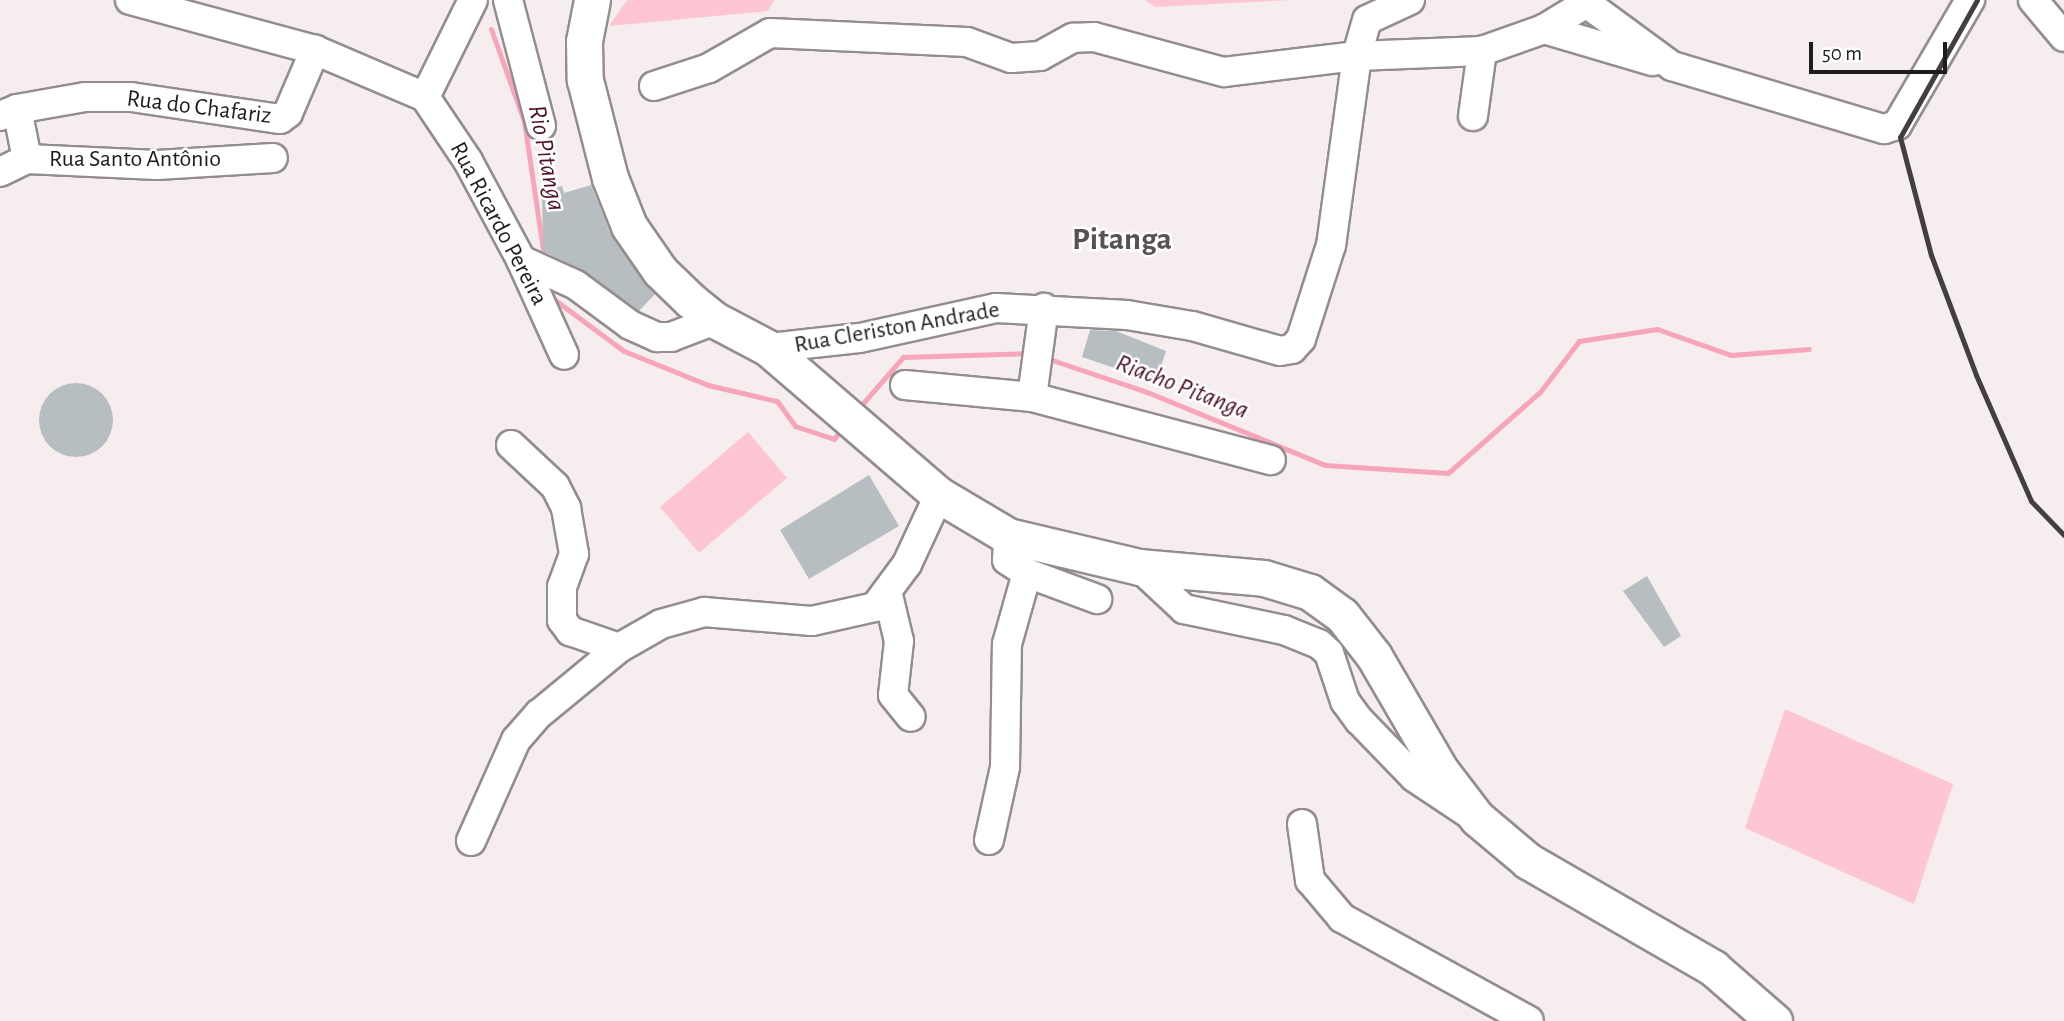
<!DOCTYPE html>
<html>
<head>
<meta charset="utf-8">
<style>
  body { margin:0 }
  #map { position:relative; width:2064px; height:1021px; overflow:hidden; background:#f6edef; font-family:"Alegreya Sans",sans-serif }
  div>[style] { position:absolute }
  .green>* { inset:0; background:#fec6d4 }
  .stream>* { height:5px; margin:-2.5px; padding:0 2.5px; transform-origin:2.5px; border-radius:2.5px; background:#f6a5bb }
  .building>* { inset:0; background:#b7bec1 }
  .round { border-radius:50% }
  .roads { filter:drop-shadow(2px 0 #948d8f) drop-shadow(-2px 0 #948d8f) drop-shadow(0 2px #948d8f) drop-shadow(0 -2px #948d8f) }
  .minor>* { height:28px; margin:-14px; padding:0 14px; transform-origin:14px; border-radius:14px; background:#fff }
  .major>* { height:35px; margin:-17.5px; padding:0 17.5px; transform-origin:17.5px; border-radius:17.5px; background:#fff }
  .rail>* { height:5px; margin:-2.5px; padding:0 2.5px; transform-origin:2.5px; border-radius:2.5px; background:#433f40 }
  span { translate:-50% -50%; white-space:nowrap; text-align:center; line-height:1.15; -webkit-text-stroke:5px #fff; paint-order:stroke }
  .street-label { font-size:24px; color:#1f1c1d }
  .water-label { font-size:26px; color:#4d1128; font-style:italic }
  .district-label { font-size:32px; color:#575152; font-weight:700 }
  .scale { position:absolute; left:1809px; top:42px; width:138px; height:32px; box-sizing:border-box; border:4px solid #1f1c1d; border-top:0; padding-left:9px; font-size:21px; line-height:24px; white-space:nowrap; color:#1f1c1d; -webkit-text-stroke:5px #fff; paint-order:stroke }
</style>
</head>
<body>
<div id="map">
  <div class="green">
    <i style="clip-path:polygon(627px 0,774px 0,768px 11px,609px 26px)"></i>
    <i style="clip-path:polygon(1145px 0,1290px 0,1155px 7px)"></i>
    <i style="clip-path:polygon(748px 432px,787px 478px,699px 553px,660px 507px)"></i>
    <i style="clip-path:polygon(1785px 709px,1953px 784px,1914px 904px,1745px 828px)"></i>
  </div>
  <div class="stream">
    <i style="left:491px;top:29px;width:98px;rotate:70.3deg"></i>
    <i style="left:524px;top:121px;width:136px;rotate:81.6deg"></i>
    <i style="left:555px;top:300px;width:86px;rotate:36.5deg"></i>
    <i style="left:624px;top:351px;width:91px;rotate:22deg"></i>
    <i style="left:708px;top:385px;width:71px;rotate:13.1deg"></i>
    <i style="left:777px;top:401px;width:31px;rotate:54deg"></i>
    <i style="left:795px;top:426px;width:41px;rotate:18.4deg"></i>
    <i style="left:834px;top:439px;width:15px;rotate:-53deg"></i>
    <i style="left:1046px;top:358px;width:107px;rotate:18.6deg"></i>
    <i style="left:1147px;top:392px;width:192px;rotate:22.3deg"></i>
    <i style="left:1325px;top:465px;width:123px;rotate:3.7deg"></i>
    <i style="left:1448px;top:473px;width:123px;rotate:-41.4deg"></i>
    <i style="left:1540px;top:392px;width:64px;rotate:-52.6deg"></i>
    <i style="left:1579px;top:341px;width:79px;rotate:-8.7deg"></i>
    <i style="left:1657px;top:329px;width:78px;rotate:19.4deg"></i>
    <i style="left:1731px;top:355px;width:78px;rotate:-4.4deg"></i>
    <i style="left:858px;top:409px;width:69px;rotate:-49.1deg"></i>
    <i style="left:903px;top:357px;width:127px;rotate:-1.8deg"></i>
  </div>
  <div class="building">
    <i style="clip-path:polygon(591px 185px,612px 237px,655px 294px,639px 311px,586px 272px,543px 251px,542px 191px,562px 186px,564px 193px)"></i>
    <i style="clip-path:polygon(1090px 330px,1116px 331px,1166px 351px,1156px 382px,1082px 357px)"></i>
    <i class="round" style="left:39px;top:383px;width:74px;height:74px"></i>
    <i style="clip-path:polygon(869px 475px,899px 526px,809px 579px,780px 530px)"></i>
    <i style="clip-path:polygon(1647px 576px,1681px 636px,1664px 647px,1623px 591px)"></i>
  </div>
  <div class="roads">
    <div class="minor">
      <i style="left:130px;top:0;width:192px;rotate:15.1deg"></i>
      <i style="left:315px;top:50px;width:120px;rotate:23.1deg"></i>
      <i style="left:508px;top:0;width:130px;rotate:75.3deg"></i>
      <i style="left:1410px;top:0;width:47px;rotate:155.1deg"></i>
      <i style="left:1367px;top:20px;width:37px;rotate:106deg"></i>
      <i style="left:1357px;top:56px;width:125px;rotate:-2.3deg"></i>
      <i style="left:1482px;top:51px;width:66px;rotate:-19.5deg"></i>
      <i style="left:1582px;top:0;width:112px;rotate:36.3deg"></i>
      <i style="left:1672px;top:66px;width:221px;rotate:16.6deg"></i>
      <i style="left:1884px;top:129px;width:14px;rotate:-17deg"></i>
      <i style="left:1897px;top:125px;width:145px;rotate:-59.7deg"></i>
      <i style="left:2033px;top:0;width:48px;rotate:50deg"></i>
      <i style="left:1585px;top:4px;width:48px;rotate:148.6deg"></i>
      <i style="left:1544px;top:29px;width:113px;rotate:16.5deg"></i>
      <i style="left:654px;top:86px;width:58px;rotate:-18.1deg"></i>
      <i style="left:709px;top:68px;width:70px;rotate:-29.8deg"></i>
      <i style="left:770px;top:33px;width:197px;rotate:2.6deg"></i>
      <i style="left:967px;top:42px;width:47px;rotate:20deg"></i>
      <i style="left:1011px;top:58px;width:29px;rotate:-4deg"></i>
      <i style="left:1040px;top:56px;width:38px;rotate:-29deg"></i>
      <i style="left:1073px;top:38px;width:21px;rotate:-3deg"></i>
      <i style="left:1094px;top:37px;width:135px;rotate:15.1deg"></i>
      <i style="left:1224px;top:72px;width:134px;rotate:-6.9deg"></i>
      <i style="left:1357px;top:56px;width:191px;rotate:97.8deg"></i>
      <i style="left:1331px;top:245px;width:99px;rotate:107.7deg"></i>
      <i style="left:1301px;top:339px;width:13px;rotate:132deg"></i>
      <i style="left:1292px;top:349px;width:12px;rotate:171deg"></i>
      <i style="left:1280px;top:351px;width:91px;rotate:-164.1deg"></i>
      <i style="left:1192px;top:326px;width:66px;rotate:-170.4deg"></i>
      <i style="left:1127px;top:315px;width:131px;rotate:-176.9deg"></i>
      <i style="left:996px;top:308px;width:140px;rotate:167.6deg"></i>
      <i style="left:859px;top:338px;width:92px;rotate:173.7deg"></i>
      <i style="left:425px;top:97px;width:77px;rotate:56.1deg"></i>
      <i style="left:468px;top:161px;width:112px;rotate:61.8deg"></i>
      <i style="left:521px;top:260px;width:104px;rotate:65.6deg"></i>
      <i style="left:425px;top:97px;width:108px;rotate:-63.7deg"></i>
      <i style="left:17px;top:109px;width:51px;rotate:78.7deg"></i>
      <i style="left:0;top:116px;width:18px;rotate:-22deg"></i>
      <i style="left:17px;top:109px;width:69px;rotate:-10deg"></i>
      <i style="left:85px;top:97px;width:46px"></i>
      <i style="left:131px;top:97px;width:151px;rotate:8.4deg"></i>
      <i style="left:280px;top:119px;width:10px;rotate:-37deg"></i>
      <i style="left:288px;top:113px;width:69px;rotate:-66.8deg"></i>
      <i style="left:1473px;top:116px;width:66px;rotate:-82.1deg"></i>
      <i style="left:0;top:172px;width:30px;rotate:-26deg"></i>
      <i style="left:27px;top:159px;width:130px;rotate:2.6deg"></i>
      <i style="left:157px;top:165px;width:116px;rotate:-3.5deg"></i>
      <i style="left:521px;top:260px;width:60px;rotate:24.4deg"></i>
      <i style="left:576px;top:285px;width:67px;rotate:36.5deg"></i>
      <i style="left:630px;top:325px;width:30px;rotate:24deg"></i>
      <i style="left:657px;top:337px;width:14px"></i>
      <i style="left:671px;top:337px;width:47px;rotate:-21.1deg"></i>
      <i style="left:905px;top:385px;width:128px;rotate:5.4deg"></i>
      <i style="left:1032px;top:397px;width:247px;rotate:14.8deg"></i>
      <i style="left:1032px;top:397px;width:90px;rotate:-82.3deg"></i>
      <i style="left:511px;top:445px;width:60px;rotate:43deg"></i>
      <i style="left:555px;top:486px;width:25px;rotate:63deg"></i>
      <i style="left:566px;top:508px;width:47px;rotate:80.1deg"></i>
      <i style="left:574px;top:554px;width:35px;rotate:110deg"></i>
      <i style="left:562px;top:587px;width:33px;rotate:90deg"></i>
      <i style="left:562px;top:620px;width:14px;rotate:54deg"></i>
      <i style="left:570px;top:631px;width:52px;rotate:19.1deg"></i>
      <i style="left:1008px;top:536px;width:24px;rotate:92deg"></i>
      <i style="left:1007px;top:560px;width:24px;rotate:33deg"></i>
      <i style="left:1027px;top:573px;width:75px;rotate:20.4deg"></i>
      <i style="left:1139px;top:567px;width:62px;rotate:43deg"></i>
      <i style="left:1184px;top:609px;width:102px;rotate:11.9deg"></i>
      <i style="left:1284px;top:630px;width:38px;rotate:22deg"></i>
      <i style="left:1319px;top:644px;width:13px;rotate:42deg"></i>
      <i style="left:1329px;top:653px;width:51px;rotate:71.6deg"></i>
      <i style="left:1345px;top:701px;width:24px;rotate:54deg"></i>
      <i style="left:1359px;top:720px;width:79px;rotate:46deg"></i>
      <i style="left:1414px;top:777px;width:69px;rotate:33.7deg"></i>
      <i style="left:888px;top:595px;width:47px;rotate:76.6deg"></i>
      <i style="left:899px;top:641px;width:54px;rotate:96.3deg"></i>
      <i style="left:893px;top:695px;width:28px;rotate:51deg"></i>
      <i style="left:1302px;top:824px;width:57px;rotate:81.9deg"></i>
      <i style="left:1310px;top:880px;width:50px;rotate:49.9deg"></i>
      <i style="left:1342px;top:918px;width:213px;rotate:28.8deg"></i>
      <i style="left:989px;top:840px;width:75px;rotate:-77.6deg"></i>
      <i style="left:1005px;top:767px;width:123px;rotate:-89.1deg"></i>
      <i style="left:1007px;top:644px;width:74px;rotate:-74.3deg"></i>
      <i style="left:471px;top:841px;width:111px;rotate:-66deg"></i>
      <i style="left:516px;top:740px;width:35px;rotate:-49deg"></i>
      <i style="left:539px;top:714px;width:104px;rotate:-39.5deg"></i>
      <i style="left:619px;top:648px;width:48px;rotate:-29.7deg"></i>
      <i style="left:661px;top:624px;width:45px;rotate:-15.6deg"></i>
      <i style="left:704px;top:612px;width:108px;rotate:4.8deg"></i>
      <i style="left:812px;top:621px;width:65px;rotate:-12.5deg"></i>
      <i style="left:875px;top:607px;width:54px;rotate:-53.3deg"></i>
      <i style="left:907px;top:564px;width:76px;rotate:-65.1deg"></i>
    </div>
    <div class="major">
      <i style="left:592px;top:0;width:42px;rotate:101deg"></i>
      <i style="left:584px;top:41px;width:39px;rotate:89deg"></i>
      <i style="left:585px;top:80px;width:101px;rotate:75.7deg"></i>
      <i style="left:610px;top:178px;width:52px;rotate:68.4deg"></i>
      <i style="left:629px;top:226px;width:55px;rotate:55.4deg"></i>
      <i style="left:660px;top:271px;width:42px;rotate:44deg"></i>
      <i style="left:690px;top:300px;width:32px;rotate:39deg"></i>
      <i style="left:715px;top:320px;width:60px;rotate:27.8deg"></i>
      <i style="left:768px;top:348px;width:225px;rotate:40.7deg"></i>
      <i style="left:939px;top:495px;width:80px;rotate:30.7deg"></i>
      <i style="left:1008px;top:536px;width:135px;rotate:13.3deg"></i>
      <i style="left:1139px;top:567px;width:125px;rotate:5deg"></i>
      <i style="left:1264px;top:578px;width:48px;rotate:16.9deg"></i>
      <i style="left:1310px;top:592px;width:39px;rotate:36deg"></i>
      <i style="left:1342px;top:615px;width:52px;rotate:52deg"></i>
      <i style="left:1374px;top:656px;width:133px;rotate:59.8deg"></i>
      <i style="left:1441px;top:771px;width:59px;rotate:52.5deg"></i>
      <i style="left:1477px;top:818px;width:67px;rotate:40.1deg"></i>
      <i style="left:1528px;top:861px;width:214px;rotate:30deg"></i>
      <i style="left:1713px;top:968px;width:81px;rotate:41deg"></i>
    </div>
  </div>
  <div class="rail">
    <i style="left:1977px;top:0;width:157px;rotate:119.3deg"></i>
    <i style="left:1900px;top:137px;width:122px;rotate:75.3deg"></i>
    <i style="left:1931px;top:255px;width:128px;rotate:69.4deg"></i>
    <i style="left:1976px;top:375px;width:137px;rotate:66.4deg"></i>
    <i style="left:2031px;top:501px;width:47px;rotate:45.9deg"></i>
  </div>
  <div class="street-label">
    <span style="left:199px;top:108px;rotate:7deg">Rua do Chafariz</span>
    <span style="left:135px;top:160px">Rua Santo Antônio</span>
    <span style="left:498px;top:224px;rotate:62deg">Rua Ricardo Pereira</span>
    <span style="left:897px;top:328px;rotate:-10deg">Rua Cleriston Andrade</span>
  </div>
  <div class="water-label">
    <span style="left:546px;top:158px;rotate:79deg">Rio Pitanga</span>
    <span style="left:1182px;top:387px;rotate:21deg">Riacho Pitanga</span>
  </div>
  <div class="district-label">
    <span style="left:1122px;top:239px">Pitanga</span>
  </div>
  <div class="scale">50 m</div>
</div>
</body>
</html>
